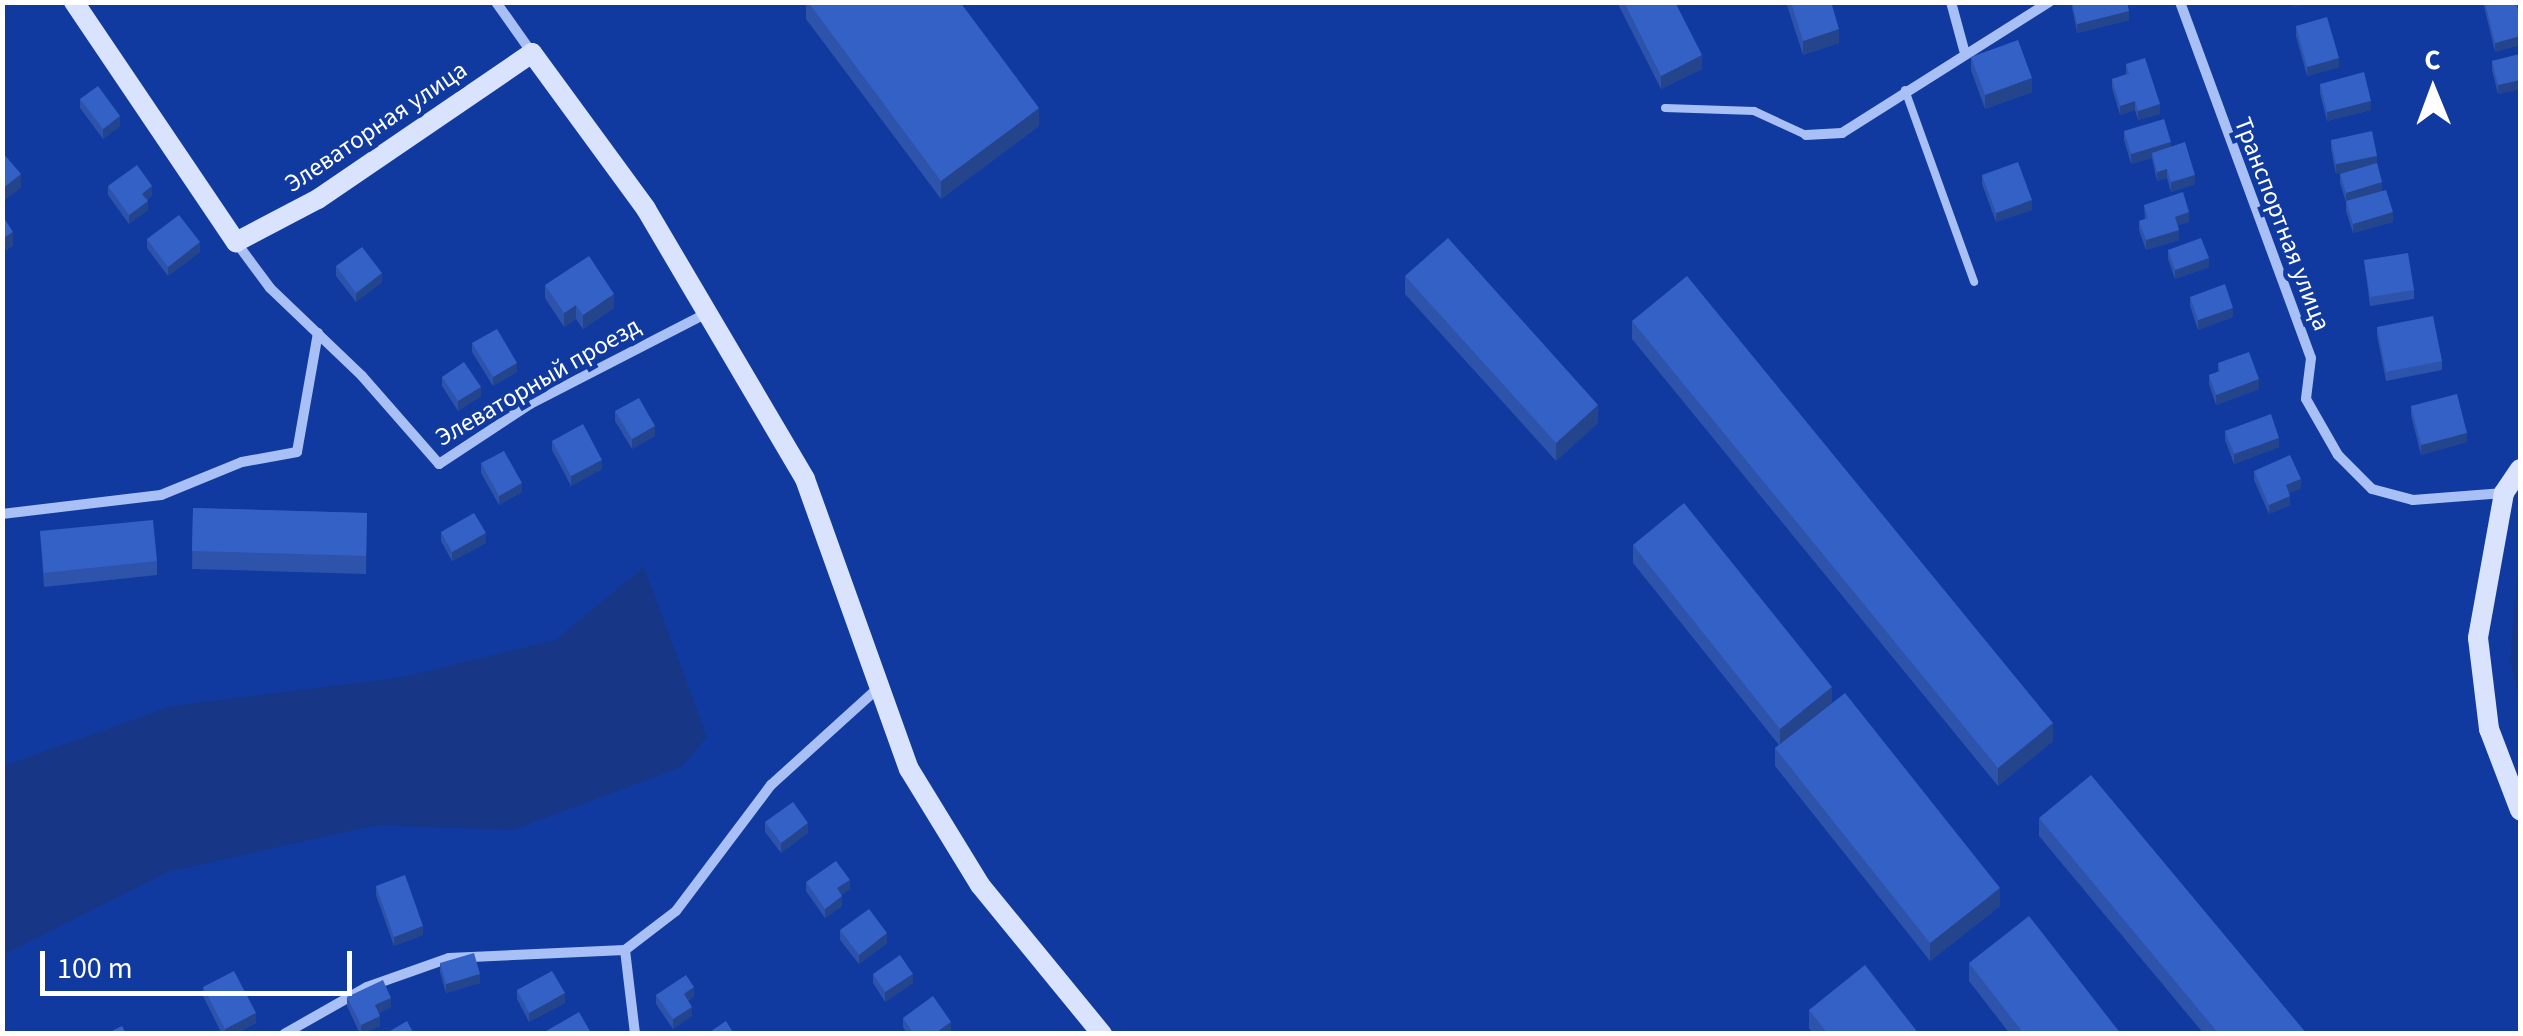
<!DOCTYPE html>
<html>
<head>
<meta charset="utf-8">
<style>
  body { margin:0 }
  #map { position:relative; width:2523px; height:1036px; overflow:hidden; background:#103aa0; font-family:"Source Sans 3",sans-serif }
  div>[style] { position:absolute }
  .water>* { inset:0; background:#173786 }
  .lane>* { height:8px; margin:-4px; padding:0 4px; transform-origin:4px; border-radius:4px; background:#a8c0f6 }
  .street>* { height:10px; margin:-5px; padding:0 5px; transform-origin:5px; border-radius:5px; background:#a8c0f6 }
  .secondary>* { height:20px; margin:-10px; padding:0 10px; transform-origin:10px; border-radius:10px; background:#d9e3fe }
  .wall>* { inset:0; background:#2d53aa }
  .shaded-wall>* { inset:0; background:#24448b }
  .building>* { inset:0; background:#3461c6 }
  span { translate:-50% -50%; white-space:nowrap; text-align:center; line-height:1.15; -webkit-text-stroke:9px #103aa0; paint-order:stroke }
  .street-label { font-size:25px; color:#fff }
  .frame { position:absolute; inset:0; border:5px solid #fff; pointer-events:none }
  .north { position:absolute; left:2383px; top:40px; width:100px; height:100px; -webkit-text-stroke:8px #103aa0; paint-order:stroke; rotate:359deg; font-size:28px; font-weight:700; line-height:40px; text-align:center; color:#fff }
  .north::after { content:''; display:block; margin:auto; width:35px; height:45px; background:#fff; clip-path:polygon(50% 0,100% 100%,50% 72%,0 100%) }
  .scale { position:absolute; left:40px; top:951px; width:312px; height:45px; box-sizing:border-box; border:5px solid #fff; border-top:0; padding-left:12px; font-size:30px; line-height:35px; white-space:nowrap; color:#fff; -webkit-text-stroke:8px #103aa0; paint-order:stroke }
</style>
</head>
<body>
<div id="map">
  <div class="water">
    <i style="clip-path:polygon(2520px 543px,2520px 702px,2510px 660px)"></i>
    <i style="clip-path:polygon(644px 567px,707px 737px,682px 767px,513px 830px,376px 825px,168px 872px,3px 955px,3px 766px,172px 706px,398px 678px,555px 640px)"></i>
  </div>
  <div class="lane">
    <i style="left:1905px;top:90px;width:204px;rotate:70.2deg"></i>
    <i style="left:1665px;top:108px;width:89px;rotate:1.9deg"></i>
    <i style="left:1754px;top:111px;width:57px;rotate:24.8deg"></i>
  </div>
  <div class="street">
    <i style="left:496px;top:2px;width:62px;rotate:54.8deg"></i>
    <i style="left:1951px;top:2px;width:50px;rotate:74.8deg"></i>
    <i style="left:2180px;top:2px;width:379px;rotate:69.8deg"></i>
    <i style="left:2311px;top:358px;width:41px;rotate:97deg"></i>
    <i style="left:2306px;top:399px;width:64px;rotate:60.3deg"></i>
    <i style="left:2338px;top:455px;width:48px;rotate:45deg"></i>
    <i style="left:2372px;top:489px;width:42px;rotate:15deg"></i>
    <i style="left:2413px;top:500px;width:91px;rotate:-4.4deg"></i>
    <i style="left:1806px;top:135px;width:36px;rotate:-3deg"></i>
    <i style="left:1842px;top:133px;width:245px;rotate:-32.3deg"></i>
    <i style="left:236px;top:242px;width:57px;rotate:53.5deg"></i>
    <i style="left:270px;top:288px;width:127px;rotate:43.7deg"></i>
    <i style="left:362px;top:376px;width:117px;rotate:48.8deg"></i>
    <i style="left:439px;top:464px;width:109px;rotate:-33.4deg"></i>
    <i style="left:530px;top:404px;width:201px;rotate:-27.2deg"></i>
    <i style="left:2px;top:514px;width:160px;rotate:-6.8deg"></i>
    <i style="left:161px;top:495px;width:87px;rotate:-22.2deg"></i>
    <i style="left:242px;top:462px;width:56px;rotate:-10.3deg"></i>
    <i style="left:297px;top:452px;width:121px;rotate:-80deg"></i>
    <i style="left:625px;top:950px;width:85px;rotate:83.2deg"></i>
    <i style="left:284px;top:1034px;width:95px;rotate:-29.5deg"></i>
    <i style="left:367px;top:987px;width:87px;rotate:-19.5deg"></i>
    <i style="left:449px;top:958px;width:176px;rotate:-2.6deg"></i>
    <i style="left:625px;top:950px;width:64px;rotate:-37.4deg"></i>
    <i style="left:676px;top:911px;width:158px;rotate:-53deg"></i>
    <i style="left:771px;top:785px;width:146px;rotate:-42.2deg"></i>
  </div>
  <div class="secondary">
    <i style="left:74px;top:2px;width:290px;rotate:56deg"></i>
    <i style="left:236px;top:242px;width:93px;rotate:-27.7deg"></i>
    <i style="left:318px;top:199px;width:259px;rotate:-34.3deg"></i>
    <i style="left:532px;top:53px;width:193px;rotate:53.8deg"></i>
    <i style="left:646px;top:209px;width:313px;rotate:59.5deg"></i>
    <i style="left:805px;top:479px;width:308px;rotate:70.3deg"></i>
    <i style="left:909px;top:769px;width:136px;rotate:58.5deg"></i>
    <i style="left:980px;top:885px;width:193px;rotate:50.7deg"></i>
    <i style="left:2520px;top:469px;width:29px;rotate:124deg"></i>
    <i style="left:2504px;top:493px;width:147px;rotate:100.2deg"></i>
    <i style="left:2478px;top:638px;width:92px;rotate:83.1deg"></i>
    <i style="left:2489px;top:729px;width:87px;rotate:69.1deg"></i>
  </div>
  <div class="wall">
    <i style="clip-path:polygon(806px 2px,960px 2px,1039px 126px,941px 199px,806px 19px)"></i>
    <i style="clip-path:polygon(1617px 2px,1675px 2px,1702px 69px,1661px 89px)"></i>
    <i style="clip-path:polygon(1786px 2px,1831px 2px,1839px 43px,1803px 55px)"></i>
    <i style="clip-path:polygon(2071px 2px,2127px 2px,2129px 20px,2077px 33px)"></i>
    <i style="clip-path:polygon(2483px 2px,2516px 2px,2520px 19px,2520px 45px,2495px 52px)"></i>
    <i style="clip-path:polygon(2296px 26px,2339px 67px,2307px 76px,2296px 36px)"></i>
    <i style="clip-path:polygon(2520px 54px,2520px 89px,2498px 94px,2492px 70px,2492px 61px)"></i>
    <i style="clip-path:polygon(1971px 57px,2032px 92px,1985px 109px,1971px 70px)"></i>
    <i style="clip-path:polygon(2126px 64px,2160px 114px,2138px 120px,2135px 110px,2120px 115px,2112px 88px,2112px 79px,2126px 74px)"></i>
    <i style="clip-path:polygon(2320px 84px,2371px 110px,2327px 121px,2320px 93px)"></i>
    <i style="clip-path:polygon(80px 99px,120px 126px,103px 139px,80px 108px)"></i>
    <i style="clip-path:polygon(2124px 131px,2171px 147px,2195px 184px,2171px 192px,2167px 178px,2157px 181px,2152px 158px,2131px 164px,2124px 140px)"></i>
    <i style="clip-path:polygon(2331px 140px,2377px 164px,2382px 191px,2393px 222px,2353px 233px,2346px 211px,2346px 202px,2340px 183px,2340px 174px,2354px 170px,2336px 174px,2331px 149px)"></i>
    <i style="clip-path:polygon(1982px 175px,2032px 210px,1996px 222px,1982px 184px)"></i>
    <i style="clip-path:polygon(108px 186px,152px 195px,147px 200px,148px 210px,129px 224px,108px 195px)"></i>
    <i style="clip-path:polygon(2144px 205px,2189px 222px,2178px 225px,2179px 240px,2146px 250px,2139px 230px,2139px 221px,2145px 219px)"></i>
    <i style="clip-path:polygon(147px 239px,200px 252px,168px 276px,147px 248px)"></i>
    <i style="clip-path:polygon(2168px 250px,2209px 267px,2175px 279px,2168px 259px)"></i>
    <i style="clip-path:polygon(2364px 260px,2414px 290px,2414px 299px,2370px 306px)"></i>
    <i style="clip-path:polygon(336px 266px,382px 282px,356px 302px,336px 276px)"></i>
    <i style="clip-path:polygon(1405px 276px,1598px 423px,1556px 461px,1405px 294px)"></i>
    <i style="clip-path:polygon(545px 285px,614px 308px,583px 329px,576px 319px,564px 327px,545px 298px)"></i>
    <i style="clip-path:polygon(2190px 297px,2233px 317px,2198px 330px,2190px 306px)"></i>
    <i style="clip-path:polygon(1632px 321px,2053px 741px,1998px 786px,1632px 339px)"></i>
    <i style="clip-path:polygon(2377px 327px,2442px 361px,2442px 370px,2386px 381px,2377px 336px)"></i>
    <i style="clip-path:polygon(472px 343px,517px 372px,493px 386px,472px 352px)"></i>
    <i style="clip-path:polygon(2218px 363px,2259px 389px,2216px 405px,2209px 384px,2209px 375px,2218px 372px)"></i>
    <i style="clip-path:polygon(442px 377px,481px 396px,458px 411px,442px 386px)"></i>
    <i style="clip-path:polygon(2411px 406px,2467px 442px,2421px 455px,2411px 415px)"></i>
    <i style="clip-path:polygon(615px 411px,655px 436px,632px 449px,615px 421px)"></i>
    <i style="clip-path:polygon(2225px 431px,2279px 447px,2234px 464px,2225px 440px)"></i>
    <i style="clip-path:polygon(552px 441px,602px 469px,571px 486px,552px 450px)"></i>
    <i style="clip-path:polygon(481px 463px,522px 492px,499px 505px,481px 473px)"></i>
    <i style="clip-path:polygon(2254px 471px,2301px 488px,2289px 493px,2290px 505px,2269px 514px,2254px 480px)"></i>
    <i style="clip-path:polygon(193px 508px,367px 513px,366px 574px,192px 569px)"></i>
    <i style="clip-path:polygon(40px 531px,157px 561px,157px 575px,44px 587px)"></i>
    <i style="clip-path:polygon(441px 532px,486px 543px,452px 561px,441px 541px)"></i>
    <i style="clip-path:polygon(1633px 545px,2000px 906px,1930px 961px,1775px 766px,1775px 748px,1779px 745px,1633px 563px)"></i>
    <i style="clip-path:polygon(2039px 818px,2307px 1034px,2204px 1034px,2039px 836px)"></i>
    <i style="clip-path:polygon(765px 822px,808px 833px,781px 853px,765px 832px)"></i>
    <i style="clip-path:polygon(806px 882px,850px 889px,841px 895px,842px 906px,825px 918px,806px 891px)"></i>
    <i style="clip-path:polygon(376px 886px,423px 935px,394px 946px,376px 895px)"></i>
    <i style="clip-path:polygon(840px 930px,887px 943px,859px 964px,840px 940px)"></i>
    <i style="clip-path:polygon(440px 963px,480px 983px,446px 993px,440px 972px)"></i>
    <i style="clip-path:polygon(1969px 963px,2121px 1034px,2010px 1034px,1969px 981px)"></i>
    <i style="clip-path:polygon(873px 974px,913px 983px,885px 1002px,873px 983px)"></i>
    <i style="clip-path:polygon(203px 987px,256px 1023px,235px 1034px,222px 1034px,203px 996px)"></i>
    <i style="clip-path:polygon(517px 990px,565px 1003px,529px 1022px,517px 999px)"></i>
    <i style="clip-path:polygon(656px 995px,694px 996px,688px 1001px,692px 1016px,673px 1029px,656px 1004px)"></i>
    <i style="clip-path:polygon(347px 997px,391px 1007px,379px 1013px,380px 1026px,360px 1034px,347px 1006px)"></i>
    <i style="clip-path:polygon(1809px 1010px,1919px 1034px,1813px 1034px,1809px 1028px)"></i>
    <i style="clip-path:polygon(903px 1018px,951px 1031px,947px 1034px,907px 1034px,903px 1027px)"></i>
  </div>
  <div class="shaded-wall">
    <i style="clip-path:polygon(2293px 2px,2310px 2px,2293px 7px)"></i>
    <i style="clip-path:polygon(2129px 11px,2129px 20px,2077px 33px,2077px 24px)"></i>
    <i style="clip-path:polygon(1839px 29px,1839px 43px,1803px 55px,1803px 41px)"></i>
    <i style="clip-path:polygon(2520px 36px,2520px 45px,2495px 52px,2495px 43px)"></i>
    <i style="clip-path:polygon(1702px 55px,1702px 69px,1661px 89px,1661px 76px)"></i>
    <i style="clip-path:polygon(2339px 58px,2339px 67px,2307px 76px,2307px 67px)"></i>
    <i style="clip-path:polygon(2032px 78px,2032px 92px,1985px 109px,1985px 95px)"></i>
    <i style="clip-path:polygon(2520px 80px,2520px 89px,2498px 94px,2498px 85px)"></i>
    <i style="clip-path:polygon(2135px 101px,2135px 110px,2120px 115px,2120px 106px)"></i>
    <i style="clip-path:polygon(2371px 101px,2371px 110px,2327px 121px,2327px 112px)"></i>
    <i style="clip-path:polygon(2160px 104px,2160px 114px,2138px 120px,2138px 111px)"></i>
    <i style="clip-path:polygon(1039px 108px,1039px 126px,941px 199px,941px 181px)"></i>
    <i style="clip-path:polygon(120px 116px,120px 126px,103px 139px,103px 129px)"></i>
    <i style="clip-path:polygon(2171px 142px,2171px 152px,2152px 153px,2152px 158px,2131px 164px,2131px 154px)"></i>
    <i style="clip-path:polygon(2377px 156px,2377px 165px,2336px 174px,2336px 164px)"></i>
    <i style="clip-path:polygon(2167px 169px,2167px 178px,2157px 181px,2157px 172px)"></i>
    <i style="clip-path:polygon(21px 174px,21px 188px,2px 202px,2px 189px)"></i>
    <i style="clip-path:polygon(2195px 175px,2195px 184px,2171px 192px,2171px 182px)"></i>
    <i style="clip-path:polygon(2382px 182px,2382px 192px,2346px 202px,2346px 193px)"></i>
    <i style="clip-path:polygon(152px 186px,152px 195px,142px 203px,142px 194px)"></i>
    <i style="clip-path:polygon(2032px 200px,2032px 210px,1996px 222px,1996px 213px)"></i>
    <i style="clip-path:polygon(148px 201px,148px 210px,129px 224px,129px 215px)"></i>
    <i style="clip-path:polygon(2189px 212px,2189px 222px,2175px 226px,2175px 217px)"></i>
    <i style="clip-path:polygon(2393px 212px,2393px 222px,2353px 233px,2353px 224px)"></i>
    <i style="clip-path:polygon(2179px 230px,2179px 240px,2146px 250px,2146px 240px)"></i>
    <i style="clip-path:polygon(13px 232px,13px 246px,2px 253px,2px 239px)"></i>
    <i style="clip-path:polygon(200px 242px,200px 252px,168px 276px,168px 267px)"></i>
    <i style="clip-path:polygon(2209px 258px,2209px 267px,2175px 279px,2175px 270px)"></i>
    <i style="clip-path:polygon(382px 273px,382px 282px,356px 302px,356px 293px)"></i>
    <i style="clip-path:polygon(614px 294px,614px 308px,583px 329px,583px 315px)"></i>
    <i style="clip-path:polygon(576px 305px,576px 319px,564px 327px,564px 313px)"></i>
    <i style="clip-path:polygon(2233px 308px,2233px 317px,2198px 330px,2198px 320px)"></i>
    <i style="clip-path:polygon(517px 363px,517px 372px,493px 386px,493px 377px)"></i>
    <i style="clip-path:polygon(2259px 379px,2259px 389px,2216px 405px,2216px 395px)"></i>
    <i style="clip-path:polygon(481px 387px,481px 396px,458px 411px,458px 401px)"></i>
    <i style="clip-path:polygon(1598px 405px,1598px 423px,1556px 461px,1556px 443px)"></i>
    <i style="clip-path:polygon(655px 426px,655px 436px,632px 449px,632px 439px)"></i>
    <i style="clip-path:polygon(2467px 433px,2467px 442px,2421px 455px,2421px 445px)"></i>
    <i style="clip-path:polygon(2279px 438px,2279px 447px,2234px 464px,2234px 454px)"></i>
    <i style="clip-path:polygon(602px 460px,602px 469px,571px 486px,571px 476px)"></i>
    <i style="clip-path:polygon(2301px 479px,2301px 488px,2286px 495px,2286px 485px)"></i>
    <i style="clip-path:polygon(522px 483px,522px 492px,499px 505px,499px 496px)"></i>
    <i style="clip-path:polygon(2290px 496px,2290px 505px,2269px 514px,2269px 505px)"></i>
    <i style="clip-path:polygon(486px 533px,486px 543px,452px 561px,452px 552px)"></i>
    <i style="clip-path:polygon(1832px 687px,1832px 705px,1780px 747px,1780px 729px)"></i>
    <i style="clip-path:polygon(2053px 723px,2053px 741px,1998px 786px,1998px 768px)"></i>
    <i style="clip-path:polygon(808px 823px,808px 833px,781px 853px,781px 843px)"></i>
    <i style="clip-path:polygon(850px 880px,850px 889px,837px 898px,837px 888px)"></i>
    <i style="clip-path:polygon(2000px 888px,2000px 906px,1930px 961px,1930px 943px)"></i>
    <i style="clip-path:polygon(842px 896px,842px 906px,825px 918px,825px 909px)"></i>
    <i style="clip-path:polygon(423px 926px,423px 935px,394px 946px,394px 937px)"></i>
    <i style="clip-path:polygon(887px 933px,887px 943px,859px 964px,859px 955px)"></i>
    <i style="clip-path:polygon(480px 974px,480px 983px,446px 993px,446px 984px)"></i>
    <i style="clip-path:polygon(913px 974px,913px 983px,885px 1002px,885px 992px)"></i>
    <i style="clip-path:polygon(694px 987px,694px 996px,684px 1004px,684px 994px)"></i>
    <i style="clip-path:polygon(565px 993px,565px 1003px,529px 1022px,529px 1013px)"></i>
    <i style="clip-path:polygon(391px 998px,391px 1007px,375px 1015px,375px 1005px)"></i>
    <i style="clip-path:polygon(692px 1007px,692px 1016px,673px 1029px,673px 1019px)"></i>
    <i style="clip-path:polygon(256px 1013px,256px 1023px,235px 1034px,225px 1034px,225px 1029px)"></i>
    <i style="clip-path:polygon(380px 1016px,380px 1026px,361px 1034px,361px 1025px)"></i>
    <i style="clip-path:polygon(951px 1022px,951px 1031px,947px 1034px,934px 1034px)"></i>
  </div>
  <div class="building">
    <i style="clip-path:polygon(808px 2px,960px 2px,1039px 108px,941px 181px)"></i>
    <i style="clip-path:polygon(1624px 2px,1675px 2px,1702px 55px,1661px 76px)"></i>
    <i style="clip-path:polygon(1791px 2px,1831px 2px,1839px 29px,1803px 41px)"></i>
    <i style="clip-path:polygon(2072px 2px,2127px 2px,2129px 11px,2077px 24px)"></i>
    <i style="clip-path:polygon(2485px 2px,2516px 2px,2520px 19px,2520px 36px,2495px 43px)"></i>
    <i style="clip-path:polygon(2327px 17px,2339px 58px,2307px 67px,2296px 26px)"></i>
    <i style="clip-path:polygon(2018px 40px,2032px 78px,1985px 95px,1971px 57px)"></i>
    <i style="clip-path:polygon(2520px 54px,2520px 80px,2498px 85px,2492px 61px)"></i>
    <i style="clip-path:polygon(2145px 58px,2160px 104px,2138px 111px,2135px 101px,2120px 106px,2112px 79px,2129px 74px,2126px 64px)"></i>
    <i style="clip-path:polygon(2364px 72px,2371px 101px,2327px 112px,2320px 84px)"></i>
    <i style="clip-path:polygon(98px 86px,120px 116px,103px 129px,80px 99px)"></i>
    <i style="clip-path:polygon(2164px 119px,2171px 142px,2131px 154px,2124px 131px)"></i>
    <i style="clip-path:polygon(2372px 131px,2377px 156px,2336px 164px,2331px 140px)"></i>
    <i style="clip-path:polygon(2185px 142px,2195px 175px,2171px 182px,2167px 169px,2157px 172px,2152px 153px)"></i>
    <i style="clip-path:polygon(2px 152px,21px 174px,2px 189px)"></i>
    <i style="clip-path:polygon(2018px 162px,2032px 200px,1996px 213px,1982px 175px)"></i>
    <i style="clip-path:polygon(2377px 163px,2382px 182px,2346px 193px,2340px 174px)"></i>
    <i style="clip-path:polygon(137px 165px,152px 186px,142px 194px,148px 201px,129px 215px,108px 186px)"></i>
    <i style="clip-path:polygon(2386px 190px,2393px 212px,2353px 224px,2346px 201px)"></i>
    <i style="clip-path:polygon(2183px 192px,2189px 212px,2175px 217px,2179px 230px,2146px 240px,2139px 221px,2148px 218px,2144px 205px)"></i>
    <i style="clip-path:polygon(2px 215px,13px 232px,2px 239px)"></i>
    <i style="clip-path:polygon(179px 215px,200px 242px,168px 267px,147px 239px)"></i>
    <i style="clip-path:polygon(1448px 238px,1598px 405px,1556px 443px,1405px 276px)"></i>
    <i style="clip-path:polygon(2201px 238px,2209px 258px,2175px 270px,2168px 250px)"></i>
    <i style="clip-path:polygon(362px 247px,382px 273px,356px 293px,336px 266px)"></i>
    <i style="clip-path:polygon(2408px 253px,2414px 290px,2370px 297px,2364px 260px)"></i>
    <i style="clip-path:polygon(589px 256px,614px 294px,583px 315px,576px 305px,564px 313px,545px 285px)"></i>
    <i style="clip-path:polygon(1687px 276px,2053px 723px,1998px 768px,1632px 321px)"></i>
    <i style="clip-path:polygon(2225px 284px,2233px 308px,2198px 320px,2190px 297px)"></i>
    <i style="clip-path:polygon(2433px 316px,2442px 361px,2386px 372px,2377px 327px)"></i>
    <i style="clip-path:polygon(497px 329px,517px 363px,493px 377px,472px 343px)"></i>
    <i style="clip-path:polygon(2249px 352px,2259px 379px,2216px 395px,2209px 375px,2220px 371px,2218px 363px)"></i>
    <i style="clip-path:polygon(464px 362px,481px 387px,458px 401px,442px 377px)"></i>
    <i style="clip-path:polygon(2457px 394px,2467px 433px,2421px 445px,2411px 406px)"></i>
    <i style="clip-path:polygon(639px 398px,655px 426px,632px 439px,615px 411px)"></i>
    <i style="clip-path:polygon(2271px 414px,2279px 438px,2234px 454px,2225px 431px)"></i>
    <i style="clip-path:polygon(583px 424px,602px 460px,571px 476px,552px 441px)"></i>
    <i style="clip-path:polygon(504px 451px,522px 483px,499px 496px,481px 463px)"></i>
    <i style="clip-path:polygon(2290px 455px,2301px 479px,2286px 485px,2290px 496px,2269px 505px,2254px 471px)"></i>
    <i style="clip-path:polygon(1684px 503px,1832px 687px,1780px 729px,1633px 545px)"></i>
    <i style="clip-path:polygon(193px 508px,367px 513px,366px 556px,192px 551px)"></i>
    <i style="clip-path:polygon(474px 513px,486px 533px,452px 552px,441px 532px)"></i>
    <i style="clip-path:polygon(153px 520px,157px 561px,44px 573px,40px 531px)"></i>
    <i style="clip-path:polygon(1845px 693px,2000px 888px,1930px 943px,1775px 748px)"></i>
    <i style="clip-path:polygon(2091px 775px,2307px 1034px,2219px 1034px,2039px 818px)"></i>
    <i style="clip-path:polygon(793px 802px,808px 823px,781px 843px,765px 822px)"></i>
    <i style="clip-path:polygon(836px 861px,850px 880px,837px 888px,842px 896px,825px 909px,806px 882px)"></i>
    <i style="clip-path:polygon(405px 875px,423px 926px,394px 937px,376px 886px)"></i>
    <i style="clip-path:polygon(869px 909px,887px 933px,859px 955px,840px 930px)"></i>
    <i style="clip-path:polygon(2029px 916px,2121px 1034px,2024px 1034px,1969px 963px)"></i>
    <i style="clip-path:polygon(474px 953px,480px 974px,446px 984px,440px 963px)"></i>
    <i style="clip-path:polygon(900px 955px,913px 974px,885px 992px,873px 974px)"></i>
    <i style="clip-path:polygon(1865px 965px,1919px 1034px,1828px 1034px,1809px 1010px)"></i>
    <i style="clip-path:polygon(234px 971px,256px 1013px,225px 1029px,203px 987px)"></i>
    <i style="clip-path:polygon(552px 971px,565px 993px,529px 1013px,517px 990px)"></i>
    <i style="clip-path:polygon(686px 975px,694px 987px,684px 994px,692px 1007px,673px 1019px,656px 995px)"></i>
    <i style="clip-path:polygon(383px 980px,391px 998px,375px 1005px,380px 1016px,361px 1025px,347px 997px)"></i>
    <i style="clip-path:polygon(933px 996px,951px 1022px,934px 1034px,914px 1034px,903px 1018px)"></i>
    <i style="clip-path:polygon(579px 1012px,591px 1033px,541px 1034px)"></i>
    <i style="clip-path:polygon(407px 1021px,414px 1034px,385px 1034px)"></i>
    <i style="clip-path:polygon(726px 1021px,734px 1034px,707px 1034px)"></i>
    <i style="clip-path:polygon(122px 1026px,126px 1034px,106px 1034px)"></i>
  </div>
  <div class="street-label">
    <span style="left:376px;top:127px;rotate:-34deg">Элеваторная улица</span>
    <span style="left:2282px;top:224px;rotate:69deg">Транспортная улица</span>
    <span style="left:538px;top:382px;rotate:-30deg">Элеваторный проезд</span>
  </div>
  <div class="frame"></div>
  <div class="north">С</div>
  <div class="scale">100 m</div>
</div>
</body>
</html>
